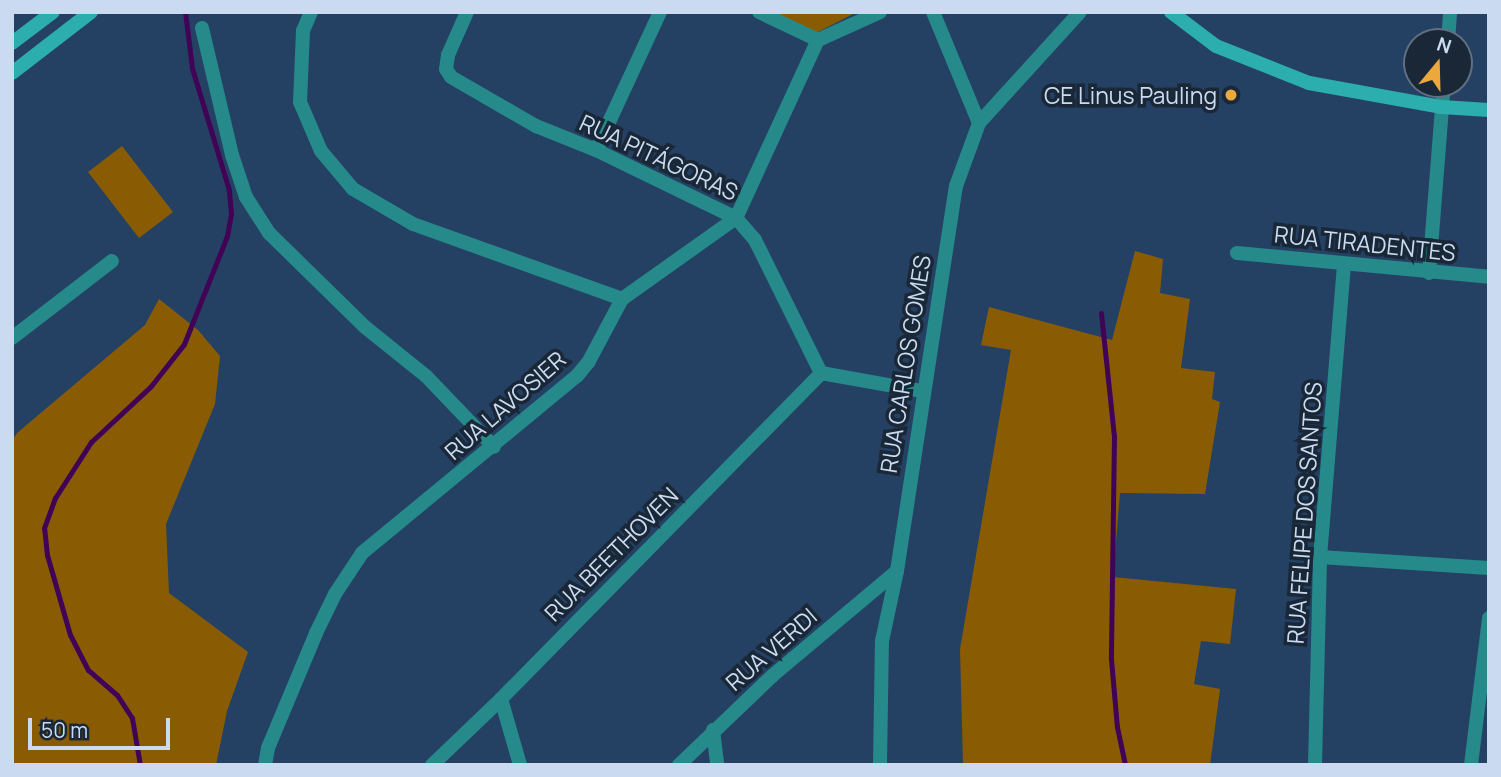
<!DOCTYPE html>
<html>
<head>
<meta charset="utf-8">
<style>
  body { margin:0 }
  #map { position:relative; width:1501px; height:777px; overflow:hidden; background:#244164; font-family:Manrope,sans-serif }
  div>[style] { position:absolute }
  .green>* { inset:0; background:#895c04 }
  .stream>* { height:5px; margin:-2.5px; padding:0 2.5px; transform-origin:2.5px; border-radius:2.5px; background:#410356 }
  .street>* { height:14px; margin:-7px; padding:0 7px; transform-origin:7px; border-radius:7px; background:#268a8a }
  .secondary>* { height:14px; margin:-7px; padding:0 7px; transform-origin:7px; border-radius:7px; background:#2daeae }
  .dots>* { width:19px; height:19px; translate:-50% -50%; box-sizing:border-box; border:4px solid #1a2737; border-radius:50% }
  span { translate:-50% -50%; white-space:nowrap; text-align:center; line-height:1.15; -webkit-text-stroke:7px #1a2737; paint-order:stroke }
  .poi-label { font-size:23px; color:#cadbf1 }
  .right { translate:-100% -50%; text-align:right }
  .street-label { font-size:23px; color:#cadbf1 }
  .frame { position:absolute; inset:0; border:14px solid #cadbf1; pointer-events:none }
  .north { position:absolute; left:1403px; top:28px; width:70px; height:70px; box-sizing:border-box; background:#1a2737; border:2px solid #606f81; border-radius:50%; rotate:19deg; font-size:19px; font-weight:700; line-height:28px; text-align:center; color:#cadbf1 }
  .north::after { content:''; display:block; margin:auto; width:24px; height:32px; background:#eda83b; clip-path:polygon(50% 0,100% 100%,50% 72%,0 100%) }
  .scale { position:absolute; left:28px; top:718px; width:142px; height:32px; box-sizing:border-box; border:4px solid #cadbf1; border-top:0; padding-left:9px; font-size:21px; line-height:24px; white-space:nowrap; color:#cadbf1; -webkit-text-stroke:5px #1a2737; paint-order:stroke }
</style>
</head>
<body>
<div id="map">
  <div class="green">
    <i style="clip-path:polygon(770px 12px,857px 12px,814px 34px)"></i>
    <i style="clip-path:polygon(122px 146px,173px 212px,139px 238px,88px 172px)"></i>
    <i style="clip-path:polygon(1135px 251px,1163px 259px,1160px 293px,1190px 299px,1181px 368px,1215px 372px,1212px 399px,1220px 402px,1205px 494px,1120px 493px,1113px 577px,1236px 589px,1230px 644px,1201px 641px,1194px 684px,1220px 689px,1210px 765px,963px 765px,960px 649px,1011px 350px,981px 345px,989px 307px,1112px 340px)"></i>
    <i style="clip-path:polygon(159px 299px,198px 330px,220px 356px,215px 404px,166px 524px,169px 593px,248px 652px,227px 711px,216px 765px,12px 765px,12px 441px,17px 433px,145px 325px)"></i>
  </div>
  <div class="stream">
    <i style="left:1101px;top:313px;width:124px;rotate:84deg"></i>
    <i style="left:1114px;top:436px;width:223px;rotate:90.8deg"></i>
    <i style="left:1111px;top:659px;width:68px;rotate:85deg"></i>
    <i style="left:1117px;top:727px;width:39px;rotate:78deg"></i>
    <i style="left:140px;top:765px;width:48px;rotate:-99.7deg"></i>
    <i style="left:132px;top:718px;width:27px;rotate:-123deg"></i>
    <i style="left:117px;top:695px;width:38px;rotate:-139deg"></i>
    <i style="left:88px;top:670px;width:39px;rotate:-117deg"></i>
    <i style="left:70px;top:635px;width:83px;rotate:-106deg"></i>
    <i style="left:47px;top:555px;width:27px;rotate:-96deg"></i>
    <i style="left:44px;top:528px;width:32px;rotate:-70deg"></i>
    <i style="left:55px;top:498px;width:67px;rotate:-57.3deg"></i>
    <i style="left:91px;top:442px;width:82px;rotate:-43deg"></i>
    <i style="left:151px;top:386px;width:53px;rotate:-51.8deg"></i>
    <i style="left:184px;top:344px;width:116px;rotate:-68.3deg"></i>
    <i style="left:227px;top:236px;width:22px;rotate:-80deg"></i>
    <i style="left:231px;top:214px;width:24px;rotate:-95deg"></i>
    <i style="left:229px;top:190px;width:127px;rotate:-106.9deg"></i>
    <i style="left:192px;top:68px;width:56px;rotate:-97.1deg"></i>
  </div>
  <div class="street">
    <i style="left:311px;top:12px;width:21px;rotate:113deg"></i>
    <i style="left:303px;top:31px;width:71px;rotate:92.4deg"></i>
    <i style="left:300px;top:102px;width:53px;rotate:66.8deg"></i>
    <i style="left:321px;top:151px;width:50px;rotate:49.9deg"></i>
    <i style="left:353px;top:189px;width:69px;rotate:30.3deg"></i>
    <i style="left:413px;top:224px;width:222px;rotate:19.7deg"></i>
    <i style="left:467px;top:12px;width:47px;rotate:113.8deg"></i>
    <i style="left:448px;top:55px;width:14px;rotate:98deg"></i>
    <i style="left:446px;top:69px;width:9px;rotate:58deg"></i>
    <i style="left:451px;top:77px;width:98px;rotate:30deg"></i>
    <i style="left:536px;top:126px;width:65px;rotate:21.8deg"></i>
    <i style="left:596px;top:150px;width:156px;rotate:25.9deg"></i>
    <i style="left:736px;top:218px;width:29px;rotate:49deg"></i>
    <i style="left:755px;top:240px;width:148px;rotate:63.6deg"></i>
    <i style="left:759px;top:12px;width:65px;rotate:25.4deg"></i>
    <i style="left:933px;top:12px;width:120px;rotate:67.5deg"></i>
    <i style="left:202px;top:28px;width:130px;rotate:76.7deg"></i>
    <i style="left:232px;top:155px;width:44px;rotate:71.6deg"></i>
    <i style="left:246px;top:197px;width:43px;rotate:57.4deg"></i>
    <i style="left:269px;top:233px;width:134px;rotate:44.4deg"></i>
    <i style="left:365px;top:327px;width:78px;rotate:38.8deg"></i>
    <i style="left:426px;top:376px;width:98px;rotate:46.2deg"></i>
    <i style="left:1448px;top:42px;width:30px;rotate:-86deg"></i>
    <i style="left:596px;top:150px;width:152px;rotate:-65.1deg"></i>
    <i style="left:1237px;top:253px;width:253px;rotate:5.4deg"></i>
    <i style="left:1429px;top:273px;width:190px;rotate:-85.5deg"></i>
    <i style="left:12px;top:338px;width:126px;rotate:-37.6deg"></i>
    <i style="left:821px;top:373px;width:103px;rotate:10.1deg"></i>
    <i style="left:1320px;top:557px;width:169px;rotate:3.7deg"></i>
    <i style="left:501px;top:699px;width:69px;rotate:73.9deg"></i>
    <i style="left:713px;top:730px;width:35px;rotate:83deg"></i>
    <i style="left:265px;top:765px;width:17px;rotate:-80deg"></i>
    <i style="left:268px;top:748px;width:125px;rotate:-67.3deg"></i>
    <i style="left:316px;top:633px;width:43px;rotate:-64deg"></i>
    <i style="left:335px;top:594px;width:49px;rotate:-56.6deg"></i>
    <i style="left:362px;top:553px;width:278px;rotate:-39.5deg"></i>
    <i style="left:577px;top:376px;width:19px;rotate:-51deg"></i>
    <i style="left:589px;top:361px;width:70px;rotate:-62deg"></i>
    <i style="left:622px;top:299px;width:140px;rotate:-35.4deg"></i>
    <i style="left:736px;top:218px;width:196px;rotate:-65.3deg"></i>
    <i style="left:818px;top:40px;width:68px;rotate:-24.3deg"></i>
    <i style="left:432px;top:765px;width:95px;rotate:-43.7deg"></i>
    <i style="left:501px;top:699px;width:457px;rotate:-45.5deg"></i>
    <i style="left:679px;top:765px;width:129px;rotate:-43.7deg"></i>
    <i style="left:772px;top:676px;width:163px;rotate:-40deg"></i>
    <i style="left:880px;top:765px;width:124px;rotate:-89.1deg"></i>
    <i style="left:882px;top:641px;width:72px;rotate:-77.9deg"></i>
    <i style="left:897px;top:571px;width:389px;rotate:-81.3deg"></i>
    <i style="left:956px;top:186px;width:67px;rotate:-69.9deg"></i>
    <i style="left:979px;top:123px;width:150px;rotate:-47.7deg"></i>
    <i style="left:1315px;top:765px;width:208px;rotate:-88.6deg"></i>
    <i style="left:1320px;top:557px;width:293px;rotate:-85.3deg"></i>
    <i style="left:1471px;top:765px;width:148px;rotate:-83deg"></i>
  </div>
  <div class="secondary">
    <i style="left:1171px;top:12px;width:56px;rotate:37.1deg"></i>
    <i style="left:1216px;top:46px;width:100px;rotate:21.7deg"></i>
    <i style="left:1309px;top:83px;width:134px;rotate:10.3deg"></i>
    <i style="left:1441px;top:107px;width:48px;rotate:3.6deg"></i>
    <i style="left:12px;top:43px;width:51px;rotate:-37.1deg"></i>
    <i style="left:12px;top:73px;width:100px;rotate:-37.7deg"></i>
  </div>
  <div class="dots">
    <i style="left:1231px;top:95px;background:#eda83b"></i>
  </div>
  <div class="poi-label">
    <span class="right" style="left:1217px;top:95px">CE Linus Pauling</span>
  </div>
  <div class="street-label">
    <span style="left:659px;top:157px;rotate:25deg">RUA PITÁGORAS</span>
    <span style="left:1365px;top:243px;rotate:6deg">RUA TIRADENTES</span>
    <span style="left:905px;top:364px;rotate:-81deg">RUA CARLOS GOMES</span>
    <span style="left:505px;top:405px;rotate:-41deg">RUA LAVOSIER</span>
    <span style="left:1304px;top:513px;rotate:-86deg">RUA FELIPE DOS SANTOS</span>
    <span style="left:611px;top:554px;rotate:-45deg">RUA BEETHOVEN</span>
    <span style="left:771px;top:649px;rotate:-41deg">RUA VERDI</span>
  </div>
  <div class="frame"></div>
  <div class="north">N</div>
  <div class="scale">50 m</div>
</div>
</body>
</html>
